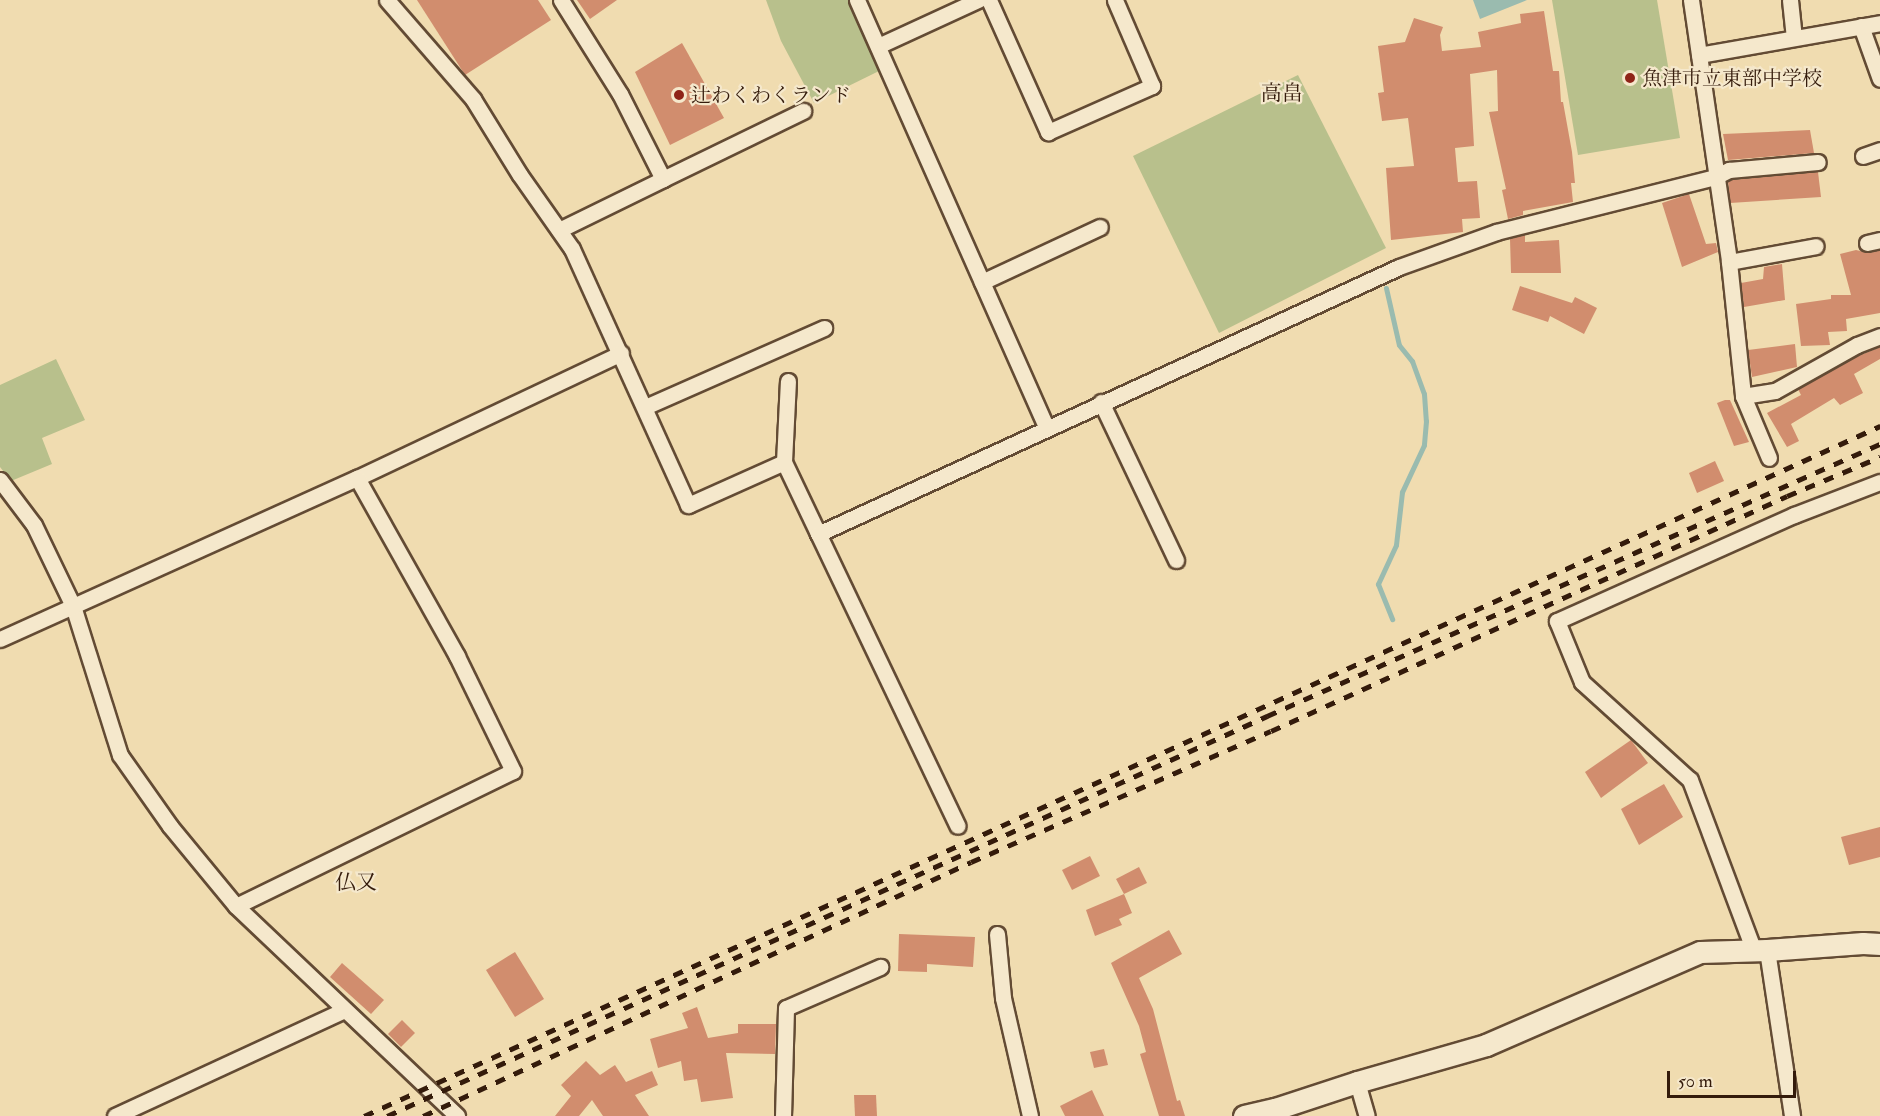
<!DOCTYPE html>
<html>
<head>
<meta charset="utf-8">
<style>
  body { margin:0 }
  #map { position:relative; width:1880px; height:1116px; overflow:hidden; background:#f0dcb0; font-family:"IM FELL Double Pica","Noto Serif JP",serif }
  div>[style] { position:absolute }
  .green>* { inset:0; background:#b8c08c }
  .water>* { inset:0; background:#9abbaf }
  .stream>* { height:5px; margin:-2.5px; padding:0 2.5px; transform-origin:2.5px; border-radius:2.5px; background:#9abbaf }
  .building>* { inset:0; background:#d18d6e }
  .roads { filter:drop-shadow(2px 0 #634b34) drop-shadow(-2px 0 #634b34) drop-shadow(0 2px #634b34) drop-shadow(0 -2px #634b34) }
  .street>* { height:15px; margin:-7.5px; padding:0 7.5px; transform-origin:7.5px; border-radius:7.5px; background:#f5e8cc }
  .secondary>* { height:21px; margin:-10.5px; padding:0 10.5px; transform-origin:10.5px; border-radius:10.5px; background:#f5e8cc }
  .rail>* { height:4.5px; margin-top:-2.25px; transform-origin:0; background:repeating-linear-gradient(90deg,#341b0b 0 10px,transparent 0 20px) }
  .dots>* { width:16px; height:16px; translate:-50% -50%; box-sizing:border-box; border:3px solid #f5e8cc; border-radius:50% }
  span { translate:-50% -50%; white-space:nowrap; text-align:center; line-height:1.15; -webkit-text-stroke:4.5px #f5e8cc; paint-order:stroke }
  .poi-label { font-size:20px; color:#341b0b }
  .left { translate:0 -50%; text-align:left }
  .neighbourhood-label { font-size:21px; color:#341b0b }
  .scale { position:absolute; left:1667px; top:1071px; width:129px; height:27px; box-sizing:border-box; border:3px solid #341b0b; border-top:0; padding-left:8px; font-size:18px; line-height:21px; white-space:nowrap; color:#341b0b; -webkit-text-stroke:4px #f5e8cc; paint-order:stroke }
</style>
</head>
<body>
<div id="map">
  <div class="green">
    <i style="clip-path:polygon(766px 0,848px 0,879px 71px,814px 103px,781px 41px)"></i>
    <i style="clip-path:polygon(1552px 0,1657px 0,1680px 138px,1578px 155px)"></i>
    <i style="clip-path:polygon(1298px 75px,1386px 248px,1219px 333px,1133px 156px)"></i>
    <i style="clip-path:polygon(56px 359px,85px 420px,42px 438px,52px 464px,11px 481px,0 467px,0 385px)"></i>
  </div>
  <div class="water">
    <i style="clip-path:polygon(1473px 0,1527px 0,1480px 19px)"></i>
  </div>
  <div class="stream">
    <i style="left:1386px;top:288px;width:58px;rotate:77.2deg"></i>
    <i style="left:1399px;top:345px;width:21px;rotate:51deg"></i>
    <i style="left:1412px;top:361px;width:35px;rotate:70deg"></i>
    <i style="left:1424px;top:394px;width:27px;rotate:86deg"></i>
    <i style="left:1426px;top:421px;width:24px;rotate:95deg"></i>
    <i style="left:1424px;top:445px;width:52px;rotate:115.1deg"></i>
    <i style="left:1402px;top:492px;width:53px;rotate:96.5deg"></i>
    <i style="left:1396px;top:545px;width:43px;rotate:114.8deg"></i>
    <i style="left:1378px;top:584px;width:38px;rotate:68deg"></i>
  </div>
  <div class="building">
    <i style="clip-path:polygon(417px 0,538px 0,551px 20px,465px 75px)"></i>
    <i style="clip-path:polygon(577px 0,617px 0,590px 19px)"></i>
    <i style="clip-path:polygon(1544px 11px,1553px 71px,1559px 71px,1561px 102px,1563px 102px,1572px 152px,1575px 183px,1571px 183px,1573px 202px,1523px 211px,1523px 215px,1508px 219px,1502px 190px,1506px 189px,1489px 112px,1498px 111px,1497px 70px,1470px 74px,1474px 146px,1455px 148px,1458px 182px,1477px 181px,1480px 218px,1462px 219px,1463px 232px,1391px 240px,1386px 168px,1414px 166px,1408px 118px,1382px 121px,1378px 93px,1384px 92px,1378px 46px,1405px 42px,1414px 18px,1443px 27px,1440px 35px,1442px 51px,1481px 47px,1478px 32px,1521px 23px,1520px 14px)"></i>
    <i style="clip-path:polygon(682px 43px,724px 118px,670px 145px,635px 72px)"></i>
    <i style="clip-path:polygon(1810px 130px,1814px 153px,1728px 160px,1723px 134px)"></i>
    <i style="clip-path:polygon(1818px 172px,1821px 197px,1730px 203px,1728px 181px,1732px 180px)"></i>
    <i style="clip-path:polygon(1689px 194px,1706px 244px,1716px 243px,1718px 252px,1682px 267px,1662px 203px)"></i>
    <i style="clip-path:polygon(1525px 235px,1525px 242px,1559px 240px,1561px 273px,1511px 273px,1510px 239px)"></i>
    <i style="clip-path:polygon(1856px 250px,1869px 253px,1880px 250px,1880px 313px,1846px 319px,1847px 331px,1828px 332px,1830px 345px,1801px 346px,1796px 304px,1831px 299px,1831px 295px,1851px 295px,1840px 254px)"></i>
    <i style="clip-path:polygon(1782px 264px,1785px 300px,1744px 307px,1741px 283px,1763px 279px,1764px 267px)"></i>
    <i style="clip-path:polygon(1520px 286px,1572px 303px,1575px 297px,1597px 308px,1584px 334px,1550px 316px,1548px 322px,1512px 310px)"></i>
    <i style="clip-path:polygon(1795px 344px,1797px 367px,1752px 377px,1748px 350px)"></i>
    <i style="clip-path:polygon(1880px 347px,1880px 359px,1854px 374px,1863px 393px,1840px 405px,1834px 398px,1791px 424px,1799px 441px,1787px 447px,1767px 413px,1801px 395px,1798px 389px,1856px 357px)"></i>
    <i style="clip-path:polygon(1725px 400px,1730px 400px,1749px 442px,1734px 446px,1717px 403px)"></i>
    <i style="clip-path:polygon(1715px 461px,1724px 481px,1697px 493px,1689px 473px)"></i>
    <i style="clip-path:polygon(1631px 740px,1648px 763px,1601px 798px,1585px 772px)"></i>
    <i style="clip-path:polygon(1664px 784px,1683px 817px,1639px 845px,1621px 809px)"></i>
    <i style="clip-path:polygon(1880px 827px,1880px 857px,1849px 865px,1841px 837px)"></i>
    <i style="clip-path:polygon(1090px 856px,1100px 876px,1072px 890px,1062px 870px)"></i>
    <i style="clip-path:polygon(1139px 867px,1147px 883px,1124px 894px,1116px 879px)"></i>
    <i style="clip-path:polygon(1124px 894px,1132px 913px,1119px 919px,1122px 925px,1095px 936px,1086px 910px)"></i>
    <i style="clip-path:polygon(1169px 930px,1182px 954px,1139px 978px,1153px 1009px,1177px 1101px,1180px 1100px,1185px 1116px,1159px 1116px,1140px 1054px,1146px 1052px,1139px 1026px,1111px 963px)"></i>
    <i style="clip-path:polygon(899px 934px,975px 937px,973px 967px,927px 964px,927px 972px,898px 971px)"></i>
    <i style="clip-path:polygon(515px 952px,544px 999px,515px 1017px,486px 970px)"></i>
    <i style="clip-path:polygon(342px 963px,384px 1000px,371px 1014px,330px 977px)"></i>
    <i style="clip-path:polygon(697px 1007px,708px 1038px,738px 1033px,738px 1024px,776px 1024px,775px 1054px,726px 1053px,733px 1098px,701px 1102px,697px 1079px,684px 1081px,681px 1061px,658px 1068px,650px 1039px,688px 1028px,682px 1013px)"></i>
    <i style="clip-path:polygon(402px 1020px,415px 1033px,401px 1047px,388px 1034px)"></i>
    <i style="clip-path:polygon(1104px 1049px,1108px 1065px,1094px 1068px,1090px 1052px)"></i>
    <i style="clip-path:polygon(586px 1061px,600px 1075px,615px 1065px,626px 1082px,652px 1071px,658px 1085px,635px 1095px,649px 1116px,603px 1116px,592px 1100px,579px 1116px,555px 1116px,571px 1096px,561px 1085px)"></i>
    <i style="clip-path:polygon(1092px 1090px,1104px 1116px,1065px 1116px,1060px 1106px)"></i>
    <i style="clip-path:polygon(854px 1095px,876px 1095px,877px 1116px,855px 1116px)"></i>
  </div>
  <div class="roads">
    <div class="street">
      <i style="left:387px;top:0;width:131px;rotate:49deg"></i>
      <i style="left:473px;top:99px;width:89px;rotate:58.3deg"></i>
      <i style="left:520px;top:175px;width:90px;rotate:54.9deg"></i>
      <i style="left:572px;top:249px;width:281px;rotate:65.6deg"></i>
      <i style="left:688px;top:505px;width:105px;rotate:-24.1deg"></i>
      <i style="left:784px;top:462px;width:403px;rotate:64.5deg"></i>
      <i style="left:857px;top:0;width:468px;rotate:66.1deg"></i>
      <i style="left:989px;top:0;width:145px;rotate:65.9deg"></i>
      <i style="left:1048px;top:132px;width:114px;rotate:-23.9deg"></i>
      <i style="left:1152px;top:86px;width:94px;rotate:-113.3deg"></i>
      <i style="left:1691px;top:0;width:265px;rotate:81.7deg"></i>
      <i style="left:1729px;top:262px;width:135px;rotate:84deg"></i>
      <i style="left:1743px;top:396px;width:67px;rotate:67.2deg"></i>
      <i style="left:1790px;top:0;width:37px;rotate:84deg"></i>
      <i style="left:1861px;top:26px;width:56px;rotate:70.3deg"></i>
      <i style="left:878px;top:46px;width:110px;rotate:-24.7deg"></i>
      <i style="left:1699px;top:55px;width:184px;rotate:-10deg"></i>
      <i style="left:1863px;top:156px;width:18px;rotate:-19deg"></i>
      <i style="left:663px;top:179px;width:156px;rotate:-25.9deg"></i>
      <i style="left:559px;top:230px;width:116px;rotate:-26.1deg"></i>
      <i style="left:663px;top:179px;width:95px;rotate:-116.8deg"></i>
      <i style="left:620px;top:94px;width:111px;rotate:-122.1deg"></i>
      <i style="left:1867px;top:243px;width:13px;rotate:-13deg"></i>
      <i style="left:1729px;top:262px;width:88px;rotate:-10.4deg"></i>
      <i style="left:982px;top:282px;width:130px;rotate:-25deg"></i>
      <i style="left:1743px;top:396px;width:32px;rotate:-9deg"></i>
      <i style="left:1775px;top:391px;width:94px;rotate:-29.3deg"></i>
      <i style="left:1857px;top:345px;width:25px;rotate:-21deg"></i>
      <i style="left:1101px;top:402px;width:175px;rotate:64.6deg"></i>
      <i style="left:645px;top:407px;width:196px;rotate:-23.8deg"></i>
      <i style="left:784px;top:462px;width:81px;rotate:-87.2deg"></i>
      <i style="left:0;top:480px;width:56px;rotate:52.9deg"></i>
      <i style="left:34px;top:525px;width:90px;rotate:64.3deg"></i>
      <i style="left:73px;top:606px;width:156px;rotate:72.5deg"></i>
      <i style="left:120px;top:755px;width:87px;rotate:54.8deg"></i>
      <i style="left:170px;top:826px;width:104px;rotate:50.5deg"></i>
      <i style="left:236px;top:906px;width:305px;rotate:43.5deg"></i>
      <i style="left:818px;top:534px;width:639px;rotate:-24.68deg"></i>
      <i style="left:1399px;top:267px;width:103px;rotate:-19.8deg"></i>
      <i style="left:1496px;top:232px;width:226px;rotate:-14.1deg"></i>
      <i style="left:1715px;top:177px;width:16px;rotate:-27deg"></i>
      <i style="left:1729px;top:170px;width:89px;rotate:-5.1deg"></i>
      <i style="left:0;top:639px;width:392px;rotate:-24.3deg"></i>
      <i style="left:357px;top:478px;width:292px;rotate:-25.3deg"></i>
      <i style="left:236px;top:906px;width:308px;rotate:-26deg"></i>
      <i style="left:513px;top:771px;width:128px;rotate:-116deg"></i>
      <i style="left:457px;top:656px;width:204px;rotate:-119.3deg"></i>
      <i style="left:997px;top:934px;width:64px;rotate:84.6deg"></i>
      <i style="left:1003px;top:998px;width:121px;rotate:77.1deg"></i>
      <i style="left:1767px;top:950px;width:168px;rotate:81.4deg"></i>
      <i style="left:1754px;top:951px;width:183px;rotate:-110.5deg"></i>
      <i style="left:1690px;top:780px;width:146px;rotate:-137.8deg"></i>
      <i style="left:1582px;top:682px;width:66px;rotate:-112.3deg"></i>
      <i style="left:1557px;top:621px;width:260px;rotate:-24.1deg"></i>
      <i style="left:1794px;top:515px;width:92px;rotate:-21deg"></i>
      <i style="left:1357px;top:1082px;width:35px;rotate:74deg"></i>
      <i style="left:115px;top:1116px;width:252px;rotate:-24.8deg"></i>
      <i style="left:783px;top:1116px;width:108px;rotate:-88.4deg"></i>
      <i style="left:786px;top:1008px;width:103px;rotate:-23.6deg"></i>
    </div>
    <div class="secondary">
      <i style="left:1244px;top:1116px;width:32px;rotate:-13deg"></i>
      <i style="left:1275px;top:1109px;width:86px;rotate:-18.2deg"></i>
      <i style="left:1357px;top:1082px;width:134px;rotate:-16deg"></i>
      <i style="left:1486px;top:1045px;width:233px;rotate:-23.5deg"></i>
      <i style="left:1700px;top:952px;width:67px;rotate:-1.7deg"></i>
      <i style="left:1767px;top:950px;width:96px;rotate:-4.2deg"></i>
      <i style="left:1863px;top:943px;width:17px;rotate:3deg"></i>
    </div>
  </div>
  <div class="rail">
    <i style="left:364px;top:1116px;width:1666px;rotate:-24.47deg"></i>
    <i style="left:387px;top:1116px;width:967px;rotate:-24.44deg"></i>
    <i style="left:1267px;top:716px;width:671px;rotate:-23.93deg"></i>
    <i style="left:423px;top:1116px;width:604px;rotate:-24.87deg"></i>
    <i style="left:971px;top:862px;width:327px;rotate:-23.6deg"></i>
    <i style="left:1271px;top:731px;width:567px;rotate:-24.49deg"></i>
    <i style="left:1787px;top:496px;width:101px;rotate:-22.8deg"></i>
  </div>
  <div class="dots">
    <i style="left:1630px;top:78px;background:#8f2418"></i>
    <i style="left:679px;top:95px;background:#8f2418"></i>
  </div>
  <div class="poi-label">
    <span class="left" style="left:1642px;top:78px">魚津市立東部中学校</span>
    <span class="left" style="left:691px;top:95px">辻わくわくランド</span>
  </div>
  <div class="neighbourhood-label">
    <span style="left:1282px;top:94px">高畠</span>
    <span style="left:356px;top:883px">仏又</span>
  </div>
  <div class="scale">50 m</div>
</div>
</body>
</html>
